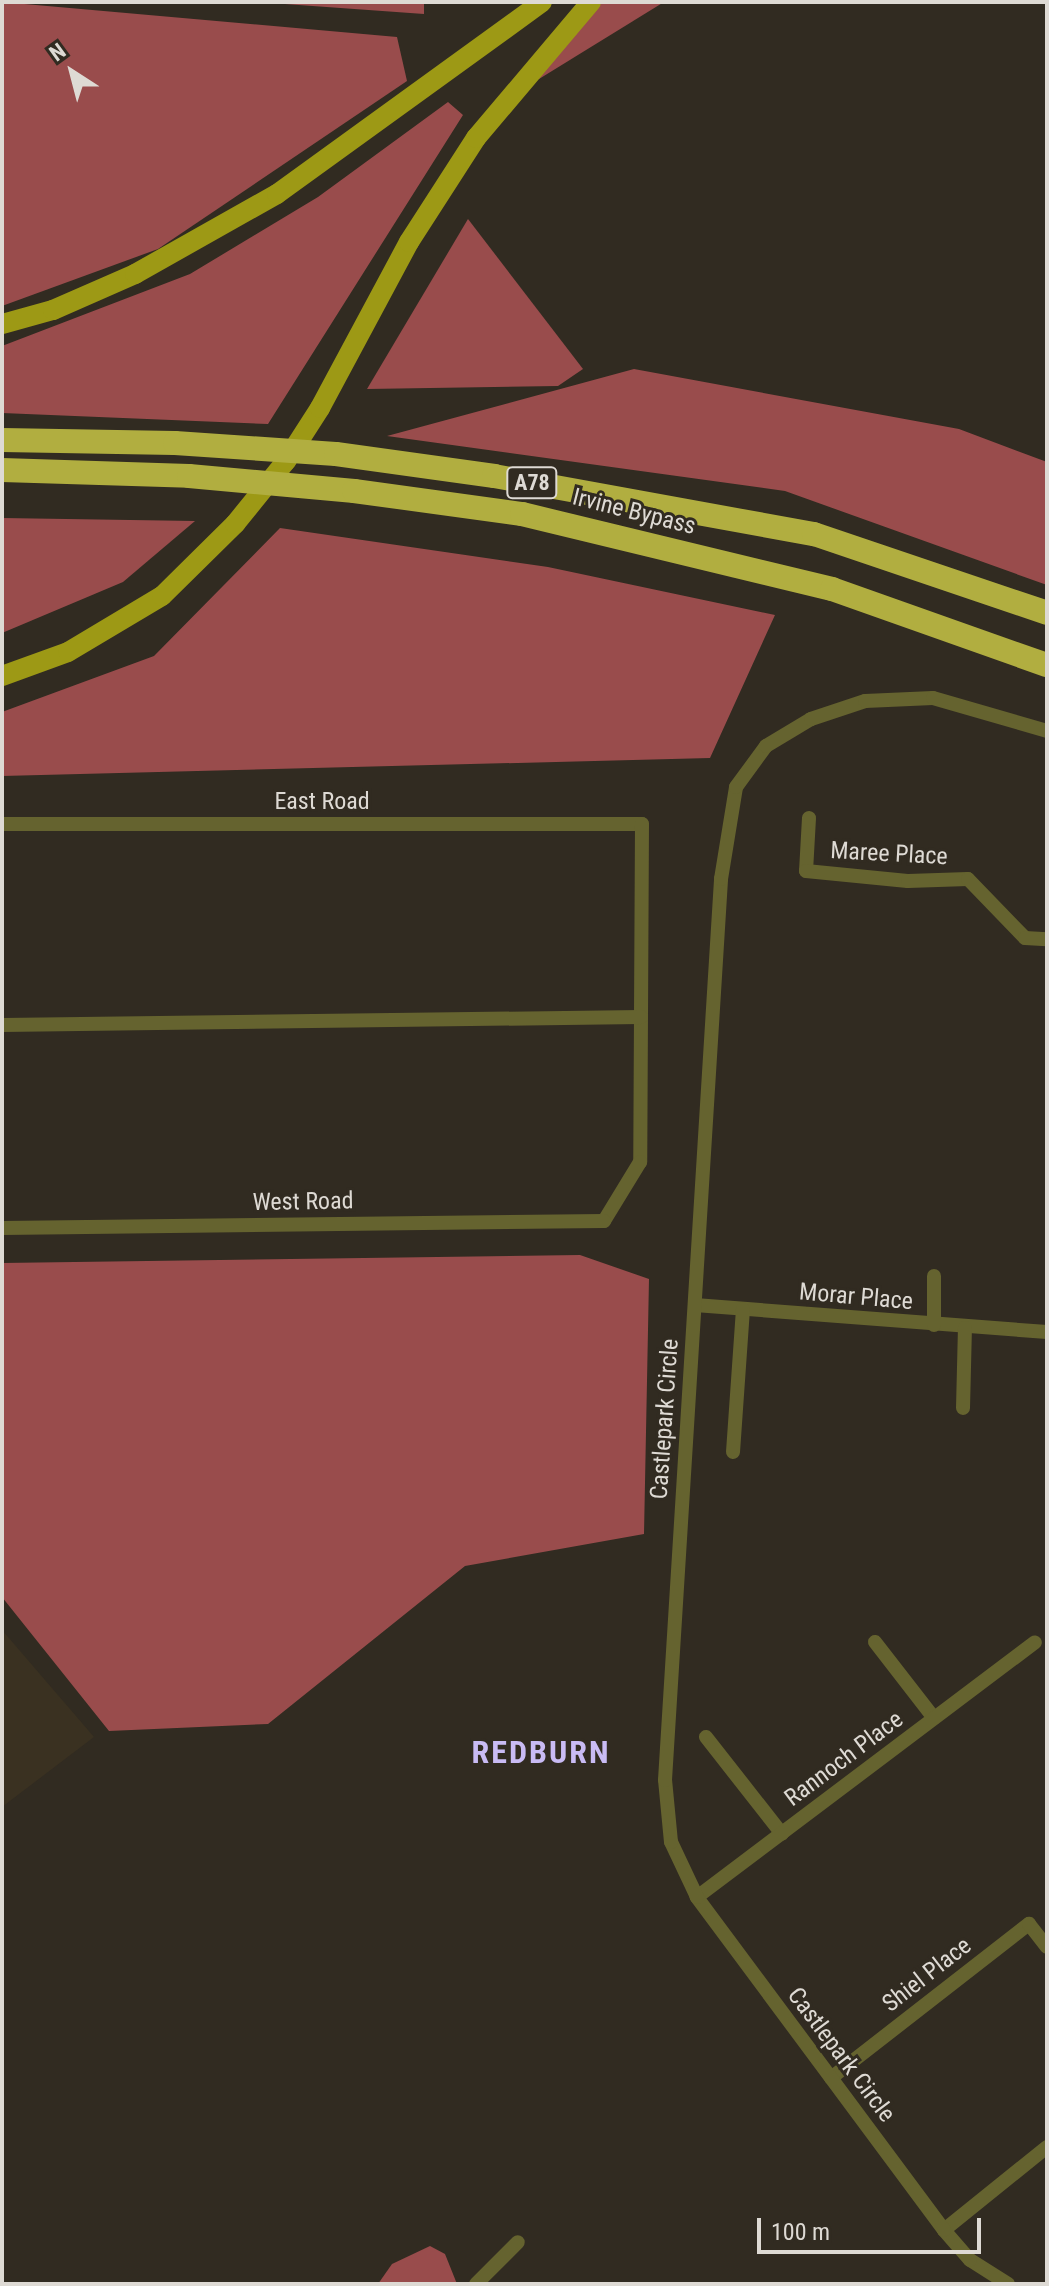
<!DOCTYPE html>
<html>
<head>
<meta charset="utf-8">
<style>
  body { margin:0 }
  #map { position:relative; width:1049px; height:2286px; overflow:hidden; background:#312b21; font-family:"Roboto Condensed",sans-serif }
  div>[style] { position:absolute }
  .built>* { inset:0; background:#3a3121 }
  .forest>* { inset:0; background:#994c4c }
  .street>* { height:14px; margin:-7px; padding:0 7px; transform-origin:7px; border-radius:7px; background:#65632f }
  .primary>* { height:20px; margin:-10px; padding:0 10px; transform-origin:10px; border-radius:10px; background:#9d9915 }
  .highway>* { height:24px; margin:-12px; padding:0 12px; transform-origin:12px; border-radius:12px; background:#b1ae40 }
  span { translate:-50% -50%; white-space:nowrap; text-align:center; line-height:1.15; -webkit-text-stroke:6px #312b21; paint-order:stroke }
  .shield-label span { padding:2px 6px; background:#312b21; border:2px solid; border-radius:6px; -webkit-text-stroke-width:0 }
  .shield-label { font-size:22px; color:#dedad4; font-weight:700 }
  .street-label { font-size:24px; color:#dedad4 }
  .district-label { font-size:32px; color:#c9bbf4; font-weight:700; letter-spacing:2px }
  .frame { position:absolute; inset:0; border:4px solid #dedad4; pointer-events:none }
  .north { position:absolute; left:32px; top:32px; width:80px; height:80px; -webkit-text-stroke:6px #312b21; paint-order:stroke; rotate:324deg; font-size:22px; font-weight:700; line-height:32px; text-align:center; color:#dedad4 }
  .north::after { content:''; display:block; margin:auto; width:28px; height:36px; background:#dedad4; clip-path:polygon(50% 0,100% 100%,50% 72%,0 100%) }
  .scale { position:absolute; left:757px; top:2218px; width:224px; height:36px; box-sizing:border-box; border:4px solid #dedad4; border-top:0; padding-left:10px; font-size:24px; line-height:28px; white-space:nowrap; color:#dedad4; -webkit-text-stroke:6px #312b21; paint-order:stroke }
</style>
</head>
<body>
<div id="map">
  <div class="built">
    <i style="clip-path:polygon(2px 1630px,94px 1737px,2px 1807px)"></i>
  </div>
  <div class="forest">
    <i style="clip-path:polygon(2px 2px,397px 37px,407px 81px,158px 249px,2px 306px)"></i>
    <i style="clip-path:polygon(257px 2px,424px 2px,424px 14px)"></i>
    <i style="clip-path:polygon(599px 2px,664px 2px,539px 79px,536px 63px)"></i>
    <i style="clip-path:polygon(448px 102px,463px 115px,268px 424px,2px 413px,2px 346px,190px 274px,318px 197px)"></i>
    <i style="clip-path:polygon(468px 219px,583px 369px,558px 386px,367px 389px)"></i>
    <i style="clip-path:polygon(634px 369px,959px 429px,1047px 462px,1047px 585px,785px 491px,387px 436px)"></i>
    <i style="clip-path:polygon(2px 518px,195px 521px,123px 582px,2px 633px)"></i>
    <i style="clip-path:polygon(280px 528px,548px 567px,775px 615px,710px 758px,2px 776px,2px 712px,154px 656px)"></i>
    <i style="clip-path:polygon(580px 1255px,649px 1279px,644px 1534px,465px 1566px,268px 1724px,109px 1731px,2px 1597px,2px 1263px)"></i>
    <i style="clip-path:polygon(430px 2246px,445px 2254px,457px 2284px,378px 2284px,392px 2264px)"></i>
  </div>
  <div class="street">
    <i style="left:809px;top:818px;width:53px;rotate:93.2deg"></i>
    <i style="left:806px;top:871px;width:102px;rotate:5.6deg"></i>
    <i style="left:908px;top:881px;width:60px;rotate:-1.9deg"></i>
    <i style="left:968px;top:879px;width:82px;rotate:46deg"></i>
    <i style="left:1025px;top:938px;width:22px;rotate:3deg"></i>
    <i style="left:2px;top:824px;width:640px"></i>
    <i style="left:642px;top:824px;width:338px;rotate:90.3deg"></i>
    <i style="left:640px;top:1162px;width:69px;rotate:121.4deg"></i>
    <i style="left:604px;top:1221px;width:602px;rotate:179.33deg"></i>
    <i style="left:2px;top:1025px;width:639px;rotate:-0.72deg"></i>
    <i style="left:695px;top:1305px;width:353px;rotate:4.4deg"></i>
    <i style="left:934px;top:1325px;width:49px;rotate:-90deg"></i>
    <i style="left:963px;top:1408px;width:80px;rotate:-88.6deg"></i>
    <i style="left:733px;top:1452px;width:143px;rotate:-86deg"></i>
    <i style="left:875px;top:1642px;width:96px;rotate:52.2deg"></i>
    <i style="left:706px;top:1737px;width:123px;rotate:51.9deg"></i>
    <i style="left:697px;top:1897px;width:423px;rotate:-37deg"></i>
    <i style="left:831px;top:2078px;width:251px;rotate:-37.9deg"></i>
    <i style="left:1029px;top:1924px;width:29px;rotate:52deg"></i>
    <i style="left:944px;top:2230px;width:132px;rotate:-38.9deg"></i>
    <i style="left:476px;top:2284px;width:59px;rotate:-45deg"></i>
    <i style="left:1008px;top:2284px;width:45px;rotate:-147.7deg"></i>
    <i style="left:970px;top:2260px;width:40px;rotate:-131deg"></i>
    <i style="left:944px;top:2230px;width:415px;rotate:-126.6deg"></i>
    <i style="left:697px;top:1897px;width:61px;rotate:-115.3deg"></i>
    <i style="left:671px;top:1842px;width:62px;rotate:-95.5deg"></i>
    <i style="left:665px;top:1780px;width:903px;rotate:-86.44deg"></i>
    <i style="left:721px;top:879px;width:93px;rotate:-80.7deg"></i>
    <i style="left:736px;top:787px;width:51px;rotate:-53.8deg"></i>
    <i style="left:766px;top:746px;width:52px;rotate:-31deg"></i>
    <i style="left:811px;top:719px;width:57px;rotate:-18.4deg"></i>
    <i style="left:865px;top:701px;width:68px;rotate:-2.5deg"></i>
    <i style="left:933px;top:698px;width:119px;rotate:16.1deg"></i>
  </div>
  <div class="primary">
    <i style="left:2px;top:324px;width:53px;rotate:-15.4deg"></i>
    <i style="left:53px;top:310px;width:90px;rotate:-23.7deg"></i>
    <i style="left:135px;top:274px;width:163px;rotate:-29.4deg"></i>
    <i style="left:277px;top:194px;width:327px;rotate:-35.9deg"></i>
    <i style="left:2px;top:676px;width:70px;rotate:-20deg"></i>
    <i style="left:68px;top:652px;width:109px;rotate:-30.8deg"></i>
    <i style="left:162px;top:596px;width:103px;rotate:-44.6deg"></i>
    <i style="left:235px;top:524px;width:81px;rotate:-51deg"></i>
    <i style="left:286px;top:461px;width:63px;rotate:-57.3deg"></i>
    <i style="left:320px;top:408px;width:188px;rotate:-61.8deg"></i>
    <i style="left:409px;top:242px;width:124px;rotate:-57.2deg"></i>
    <i style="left:476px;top:138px;width:178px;rotate:-49.8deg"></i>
  </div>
  <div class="highway">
    <i style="left:2px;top:440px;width:173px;rotate:1deg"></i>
    <i style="left:175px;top:443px;width:161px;rotate:3.9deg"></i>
    <i style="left:336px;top:454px;width:160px;rotate:7.9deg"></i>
    <i style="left:494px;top:476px;width:325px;rotate:10.3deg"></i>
    <i style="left:814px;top:534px;width:246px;rotate:18.7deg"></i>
    <i style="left:2px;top:470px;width:187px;rotate:1.8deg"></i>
    <i style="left:189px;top:476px;width:166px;rotate:5.2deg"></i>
    <i style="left:354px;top:491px;width:170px;rotate:7.8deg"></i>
    <i style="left:522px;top:514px;width:319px;rotate:13.6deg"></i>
    <i style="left:832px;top:589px;width:228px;rotate:19.5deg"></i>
  </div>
  <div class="shield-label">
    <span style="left:532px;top:483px">A78</span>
  </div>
  <div class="street-label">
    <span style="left:634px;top:512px;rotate:14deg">Irvine Bypass</span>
    <span style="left:322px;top:802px">East Road</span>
    <span style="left:889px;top:854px;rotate:3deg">Maree Place</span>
    <span style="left:303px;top:1202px;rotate:-1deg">West Road</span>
    <span style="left:856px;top:1297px;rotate:5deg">Morar Place</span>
    <span style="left:665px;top:1419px;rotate:-86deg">Castlepark Circle</span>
    <span style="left:844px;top:1759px;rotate:-37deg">Rannoch Place</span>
    <span style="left:927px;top:1975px;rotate:-38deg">Shiel Place</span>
    <span style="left:841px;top:2055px;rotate:53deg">Castlepark Circle</span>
  </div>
  <div class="district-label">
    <span style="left:541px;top:1752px">REDBURN</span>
  </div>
  <div class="frame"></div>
  <div class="north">N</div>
  <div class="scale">100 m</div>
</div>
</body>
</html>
